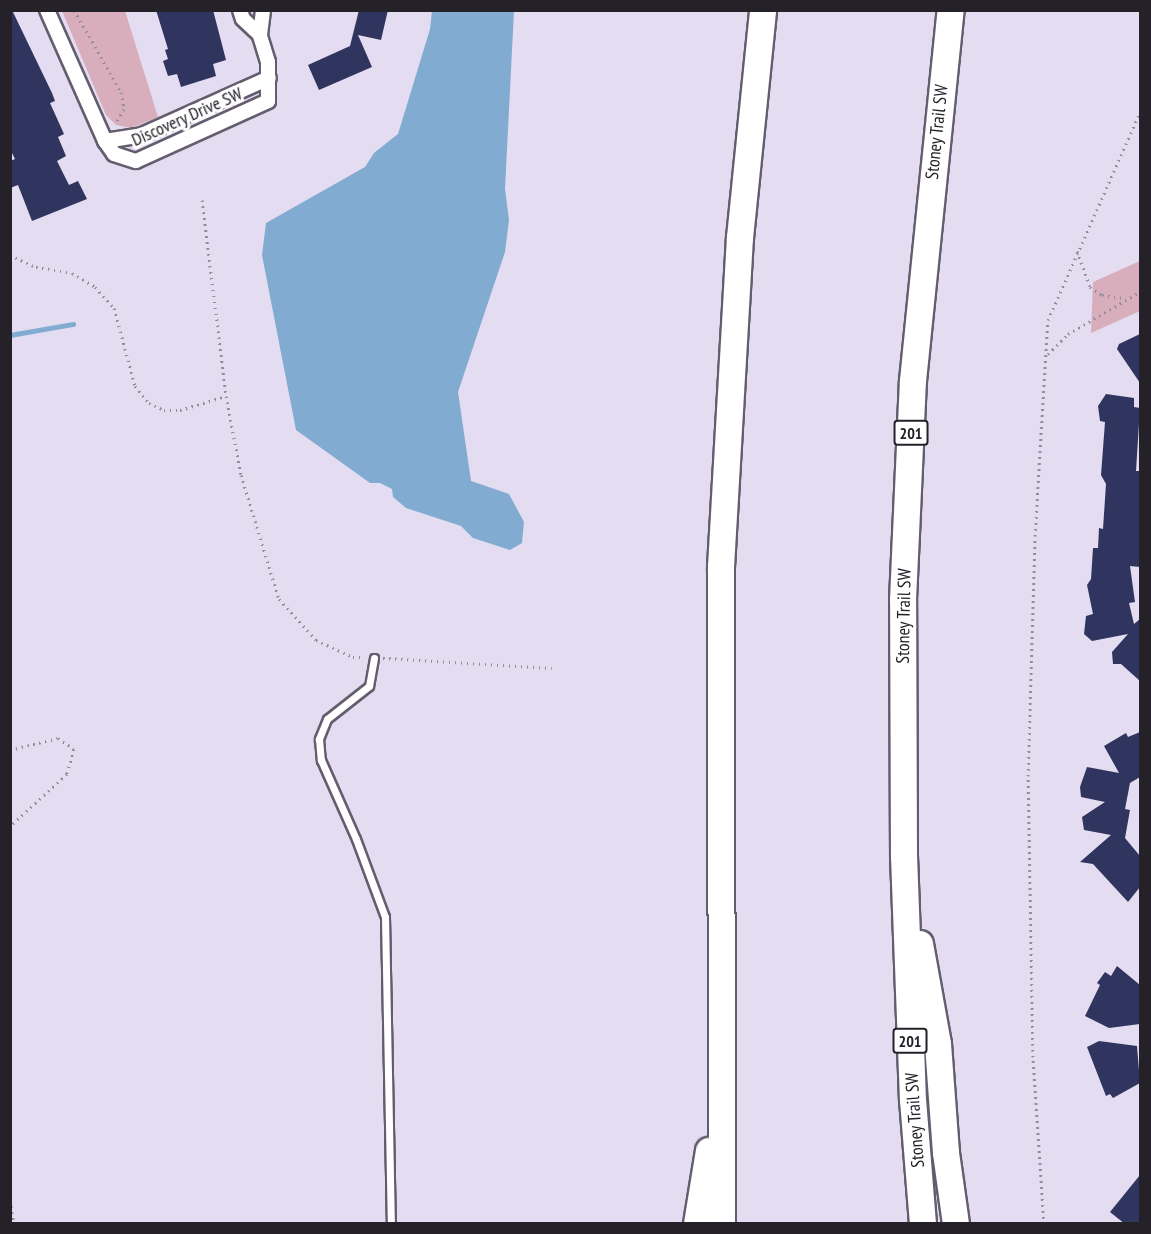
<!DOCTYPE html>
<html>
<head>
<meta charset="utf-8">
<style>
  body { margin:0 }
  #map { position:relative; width:1151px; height:1234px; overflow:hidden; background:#e4dcf1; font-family:"PT Sans Narrow",sans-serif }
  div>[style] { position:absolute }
  .green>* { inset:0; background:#d8aebc }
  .water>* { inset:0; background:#82abd1 }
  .stream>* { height:4.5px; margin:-2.25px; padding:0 2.25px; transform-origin:2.25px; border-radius:2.25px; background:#82abd1 }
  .building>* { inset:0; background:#2f355e }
  .path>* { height:3px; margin-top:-1.5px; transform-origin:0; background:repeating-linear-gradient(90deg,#928c9b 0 1.5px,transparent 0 6px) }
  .roads { filter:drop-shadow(2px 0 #635d6e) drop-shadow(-2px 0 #635d6e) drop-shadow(0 2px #635d6e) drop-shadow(0 -2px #635d6e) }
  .lane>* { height:7px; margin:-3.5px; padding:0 3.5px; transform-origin:3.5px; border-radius:3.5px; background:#fff }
  .street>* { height:14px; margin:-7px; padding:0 7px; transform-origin:7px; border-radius:7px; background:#fff }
  .highway>* { height:26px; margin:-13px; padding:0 13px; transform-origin:13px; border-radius:13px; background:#fff }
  span { translate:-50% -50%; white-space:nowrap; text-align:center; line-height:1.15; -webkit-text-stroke:6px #fff; paint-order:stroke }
  .shield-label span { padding:2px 4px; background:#fff; border:2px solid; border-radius:4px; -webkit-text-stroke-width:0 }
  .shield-label { font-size:16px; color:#242128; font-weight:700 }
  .street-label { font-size:18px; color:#242128 }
  .frame { position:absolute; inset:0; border:12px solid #242128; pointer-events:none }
</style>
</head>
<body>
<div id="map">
  <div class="green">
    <i style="clip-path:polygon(62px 11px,125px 11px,158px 117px,131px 128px,116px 125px,106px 115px)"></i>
    <i style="clip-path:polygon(1140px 261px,1140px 311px,1091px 333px,1093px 282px)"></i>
  </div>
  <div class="water">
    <i style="clip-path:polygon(432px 11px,514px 11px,505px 189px,509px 220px,505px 252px,458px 392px,471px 481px,509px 494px,524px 522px,522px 543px,510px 550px,473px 538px,461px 526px,406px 508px,393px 497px,392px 489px,380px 483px,370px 483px,296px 430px,262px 255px,266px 223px,365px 167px,374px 153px,398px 134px,430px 29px)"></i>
  </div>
  <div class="stream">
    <i style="left:10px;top:335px;width:64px;rotate:-9.9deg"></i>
  </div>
  <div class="building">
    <i style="clip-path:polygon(12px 10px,52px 93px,55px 101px,50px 103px,64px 134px,58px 137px,66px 156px,57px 161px,69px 185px,78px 181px,87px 199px,32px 221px,18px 185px,10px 188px,10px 161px,15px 159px,10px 149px)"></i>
    <i style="clip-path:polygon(156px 10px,213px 10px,226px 60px,213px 64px,216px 76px,181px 87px,177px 74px,168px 76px,163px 61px,168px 59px,165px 50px,168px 49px)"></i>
    <i style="clip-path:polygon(359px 10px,388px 10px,381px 40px,358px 35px,372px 67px,319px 90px,308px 65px,350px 46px)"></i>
    <i style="clip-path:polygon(1140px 334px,1140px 383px,1117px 349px,1119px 344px)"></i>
    <i style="clip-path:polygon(1106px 394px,1134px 398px,1134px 407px,1140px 408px,1136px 471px,1140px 471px,1140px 567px,1130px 566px,1135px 602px,1129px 603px,1134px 624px,1140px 619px,1140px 681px,1121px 664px,1113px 664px,1112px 652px,1128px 634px,1092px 641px,1084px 634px,1086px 616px,1093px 614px,1087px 585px,1091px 579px,1093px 548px,1098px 548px,1099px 528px,1103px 529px,1106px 484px,1101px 475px,1105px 422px,1100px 421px,1098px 406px)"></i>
    <i style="clip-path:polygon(1140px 732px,1140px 777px,1130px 783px,1125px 809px,1130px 810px,1125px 838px,1140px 856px,1140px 887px,1128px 902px,1093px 864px,1080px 862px,1111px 835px,1084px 830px,1082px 817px,1105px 802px,1081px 797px,1080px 787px,1087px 767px,1119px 773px,1104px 746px,1126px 733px,1128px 737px)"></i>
    <i style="clip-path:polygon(1117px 966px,1140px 985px,1140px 1024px,1109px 1028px,1085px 1016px,1100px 985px,1097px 983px,1105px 972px,1111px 976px)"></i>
    <i style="clip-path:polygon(1099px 1041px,1137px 1046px,1140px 1083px,1113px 1098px,1110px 1094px,1106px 1096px,1087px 1047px)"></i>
    <i style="clip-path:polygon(1140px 1175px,1140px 1224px,1125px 1224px,1110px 1212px)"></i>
  </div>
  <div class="path">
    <i style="left:74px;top:10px;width:95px;rotate:60.2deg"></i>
    <i style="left:121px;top:92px;width:17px;rotate:80deg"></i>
    <i style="left:124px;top:109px;width:17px;rotate:121deg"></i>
    <i style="left:202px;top:200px;width:197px;rotate:83deg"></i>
    <i style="left:226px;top:396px;width:80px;rotate:79.2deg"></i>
    <i style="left:241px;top:475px;width:130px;rotate:73deg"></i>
    <i style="left:279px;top:599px;width:55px;rotate:47.9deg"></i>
    <i style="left:316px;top:640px;width:41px;rotate:24.7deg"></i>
    <i style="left:353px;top:657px;width:11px"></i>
    <i style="left:1077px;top:251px;width:38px;rotate:70deg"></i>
    <i style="left:1090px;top:287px;width:14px;rotate:34deg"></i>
    <i style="left:1102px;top:295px;width:21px;rotate:8deg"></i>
    <i style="left:10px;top:255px;width:29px;rotate:25deg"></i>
    <i style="left:36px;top:267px;width:36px;rotate:9deg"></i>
    <i style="left:72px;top:273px;width:27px;rotate:31deg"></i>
    <i style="left:95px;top:287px;width:28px;rotate:48deg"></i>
    <i style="left:114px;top:308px;width:81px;rotate:74.9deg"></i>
    <i style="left:135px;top:386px;width:22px;rotate:51deg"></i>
    <i style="left:149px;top:403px;width:17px;rotate:25deg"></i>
    <i style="left:164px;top:410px;width:16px"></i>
    <i style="left:180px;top:410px;width:48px;rotate:-16.9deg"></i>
    <i style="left:1048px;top:354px;width:28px;rotate:-45deg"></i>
    <i style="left:1068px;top:334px;width:83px;rotate:-30.3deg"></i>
    <i style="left:383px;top:658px;width:169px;rotate:3.4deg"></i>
    <i style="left:10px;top:750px;width:49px;rotate:-14deg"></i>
    <i style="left:58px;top:738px;width:19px;rotate:35deg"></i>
    <i style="left:74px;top:749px;width:26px;rotate:106deg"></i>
    <i style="left:67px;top:774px;width:77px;rotate:137.6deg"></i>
    <i style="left:10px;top:1200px;width:24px;rotate:81deg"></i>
    <i style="left:1044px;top:1224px;width:167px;rotate:-93.8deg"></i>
    <i style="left:1033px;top:1057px;width:281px;rotate:-91deg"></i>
    <i style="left:1028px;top:776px;width:240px;rotate:-88.3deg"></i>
    <i style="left:1035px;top:536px;width:216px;rotate:-86.6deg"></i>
    <i style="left:1048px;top:320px;width:227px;rotate:-66.1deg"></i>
  </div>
  <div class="roads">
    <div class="lane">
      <i style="left:374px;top:658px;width:28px;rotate:100deg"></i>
      <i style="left:369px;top:686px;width:53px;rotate:141.8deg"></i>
      <i style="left:327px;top:719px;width:22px;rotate:112deg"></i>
      <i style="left:319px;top:739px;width:21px;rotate:85deg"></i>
      <i style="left:321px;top:760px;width:86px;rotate:66.1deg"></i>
      <i style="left:356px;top:839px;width:83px;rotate:69.6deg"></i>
      <i style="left:385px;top:917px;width:307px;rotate:88.9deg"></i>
    </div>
    <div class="street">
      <i style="left:47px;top:10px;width:143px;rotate:66.1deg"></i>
      <i style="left:105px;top:141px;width:16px;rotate:55deg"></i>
      <i style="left:114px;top:154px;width:23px;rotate:18deg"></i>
      <i style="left:136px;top:161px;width:145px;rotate:-24.4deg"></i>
      <i style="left:268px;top:101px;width:39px;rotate:-90deg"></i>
      <i style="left:268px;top:62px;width:28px;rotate:-107deg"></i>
      <i style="left:260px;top:35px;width:25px;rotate:-83deg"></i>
      <i style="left:240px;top:10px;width:9px;rotate:72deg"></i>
      <i style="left:243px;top:19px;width:23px;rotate:43deg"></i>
      <i style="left:105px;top:141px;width:37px;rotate:-9deg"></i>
      <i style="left:142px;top:135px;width:139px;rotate:-24.2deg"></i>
    </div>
    <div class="highway">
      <i style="left:920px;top:944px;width:102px;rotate:79.8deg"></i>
      <i style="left:938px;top:1044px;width:109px;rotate:85.8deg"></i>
      <i style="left:946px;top:1153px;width:72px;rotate:82deg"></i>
      <i style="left:697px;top:1224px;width:74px;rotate:-80.7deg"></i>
      <i style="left:722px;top:1224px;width:657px;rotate:-90.09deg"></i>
      <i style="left:721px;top:567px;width:330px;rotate:-86.7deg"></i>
      <i style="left:740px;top:238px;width:229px;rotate:-84.2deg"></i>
      <i style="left:923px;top:1224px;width:123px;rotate:-94.6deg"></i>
      <i style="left:913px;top:1101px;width:244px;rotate:-92.1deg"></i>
      <i style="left:904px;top:857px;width:257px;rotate:-90.2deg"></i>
      <i style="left:903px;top:600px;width:219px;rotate:-87.4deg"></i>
      <i style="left:913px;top:381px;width:373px;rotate:-84.2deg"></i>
    </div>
  </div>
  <div class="shield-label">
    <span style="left:911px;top:433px">201</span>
    <span style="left:910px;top:1041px">201</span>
  </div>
  <div class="street-label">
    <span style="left:187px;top:117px;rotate:-24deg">Discovery Drive SW</span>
    <span style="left:937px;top:132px;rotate:-84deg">Stoney Trail SW</span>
    <span style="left:904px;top:616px;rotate:-89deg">Stoney Trail SW</span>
    <span style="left:915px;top:1120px;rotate:-94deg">Stoney Trail SW</span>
  </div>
  <div class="frame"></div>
</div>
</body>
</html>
